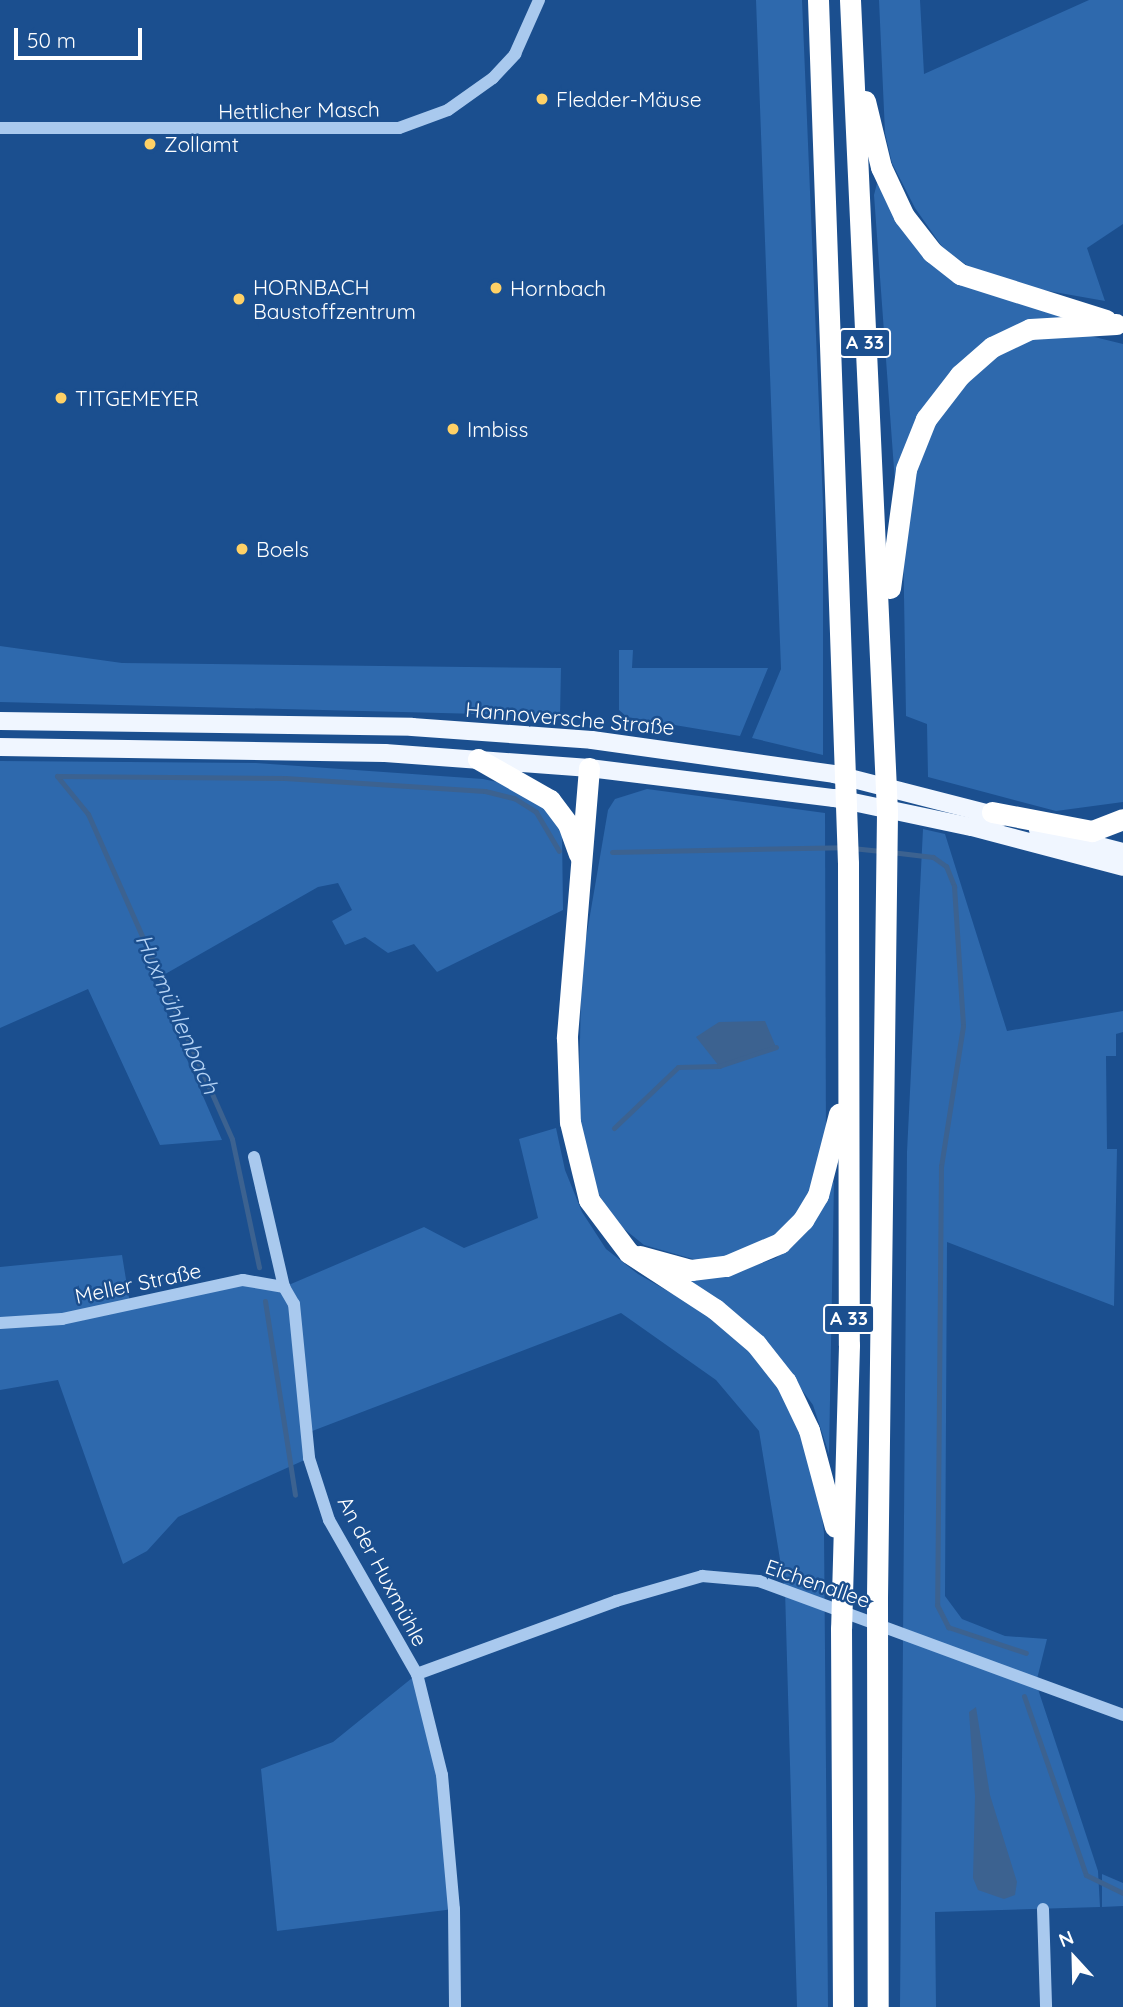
<!DOCTYPE html>
<html>
<head>
<meta charset="utf-8">
<style>
  body { margin:0 }
  #map { position:relative; width:1123px; height:2007px; overflow:hidden; background:#1b4f8f; font-family:Quicksand,sans-serif }
  div>[style] { position:absolute }
  .green>* { inset:0; background:#2e69ad }
  .water>* { inset:0; background:#3c6290 }
  .stream>* { height:5px; margin:-2.5px; padding:0 2.5px; transform-origin:2.5px; border-radius:2.5px; background:#3c6290 }
  .minor>* { height:12px; margin:-6px; padding:0 6px; transform-origin:6px; border-radius:6px; background:#a9c9ee }
  .major>* { height:18px; margin:-9px; padding:0 9px; transform-origin:9px; border-radius:9px; background:#f0f6ff }
  .highway>* { height:21px; margin:-10.5px; padding:0 10.5px; transform-origin:10.5px; border-radius:10.5px; background:#fff }
  .dots>* { width:19px; height:19px; translate:-50% -50%; box-sizing:border-box; border:4px solid #1b4f8f; border-radius:50% }
  span { translate:-50% -50%; white-space:nowrap; text-align:center; line-height:1.15; -webkit-text-stroke:5px #1b4f8f; paint-order:stroke }
  .shield-label span { padding:2px 5px; background:#1b4f8f; border:2px solid; border-radius:5px; -webkit-text-stroke-width:0 }
  .shield-label { font-size:19px; color:#fff; font-weight:700 }
  .poi-label { font-size:21px; color:#fff }
  .left { translate:0 -50%; text-align:left }
  .street-label { font-size:21px; color:#fff }
  .water-label { font-size:23px; color:#b5d3f5; font-style:italic }
  .north { position:absolute; left:1039px; top:1923px; width:70px; height:70px; -webkit-text-stroke:5px #1b4f8f; paint-order:stroke; rotate:338deg; font-size:19px; font-weight:700; line-height:28px; text-align:center; color:#fff }
  .north::after { content:''; display:block; margin:auto; width:24px; height:32px; background:#fff; clip-path:polygon(50% 0,100% 100%,50% 72%,0 100%) }
  .scale { position:absolute; left:14px; top:28px; width:128px; height:32px; box-sizing:border-box; border:4px solid #fff; border-top:0; padding-left:9px; font-size:21px; line-height:24px; white-space:nowrap; color:#fff; -webkit-text-stroke:5px #1b4f8f; paint-order:stroke }
</style>
</head>
<body>
<div id="map">
  <div class="green">
    <i style="clip-path:polygon(756px 0,802px 0,823px 503px,823px 755px,752px 738px,781px 669px)"></i>
    <i style="clip-path:polygon(879px 0,920px 0,924px 74px,1089px 0,1123px 0,1123px 224px,1087px 248px,1105px 301px,1003px 283px,972px 269px,943px 248px,915px 208px,892px 163px,885px 133px)"></i>
    <i style="clip-path:polygon(881px 167px,904px 216px,960px 274px,1077px 308px,1073px 323px,992px 347px,926px 419px,897px 510px,874px 195px)"></i>
    <i style="clip-path:polygon(1070px 331px,1123px 344px,1123px 802px,1056px 811px,928px 777px,927px 724px,906px 716px,903px 536px,913px 481px,934px 422px,962px 381px,994px 353px,1031px 335px)"></i>
    <i style="clip-path:polygon(0 646px,122px 663px,561px 668px,560px 716px,0 702px)"></i>
    <i style="clip-path:polygon(619px 650px,633px 650px,632px 668px,768px 668px,740px 736px,627px 717px,619px 710px)"></i>
    <i style="clip-path:polygon(0 761px,256px 763px,483px 779px,511px 785px,548px 811px,562px 833px,563px 910px,437px 972px,414px 944px,388px 953px,365px 937px,345px 945px,332px 921px,352px 910px,338px 883px,318px 887px,153px 981px,222px 1140px,160px 1145px,88px 989px,0 1028px)"></i>
    <i style="clip-path:polygon(647px 789px,825px 813px,826px 1154px,815px 1189px,791px 1223px,761px 1248px,707px 1263px,644px 1245px,618px 1224px,597px 1192px,578px 1117px,582px 962px,608px 810px,615px 799px)"></i>
    <i style="clip-path:polygon(923px 829px,945px 834px,1007px 1031px,1123px 1011px,1123px 1032px,1116px 1034px,1116px 1056px,1106px 1056px,1107px 1149px,1117px 1149px,1114px 1306px,947px 1242px,945px 1596px,962px 1619px,1005px 1636px,1047px 1639px,1036px 1683px,1098px 1871px,1100px 1907px,935px 1912px,936px 2007px,900px 2007px,907px 1152px)"></i>
    <i style="clip-path:polygon(556px 1128px,565px 1170px,582px 1212px,606px 1249px,638px 1274px,729px 1326px,781px 1384px,817px 1475px,824px 1533px,828px 2007px,797px 2007px,785px 1590px,759px 1431px,716px 1380px,621px 1313px,307px 1433px,309px 1458px,178px 1517px,147px 1551px,123px 1564px,58px 1380px,0 1390px,0 1267px,122px 1255px,130px 1304px,243px 1280px,284px 1287px,424px 1227px,464px 1248px,538px 1218px,519px 1139px)"></i>
    <i style="clip-path:polygon(834px 1181px,829px 1454px,813px 1405px,771px 1348px,741px 1317px,671px 1274px,732px 1274px,776px 1258px,813px 1224px)"></i>
    <i style="clip-path:polygon(417px 1674px,442px 1775px,454px 1909px,277px 1931px,261px 1769px,333px 1742px)"></i>
    <i style="clip-path:polygon(1102px 1874px,1123px 1883px,1123px 1906px,1102px 1907px)"></i>
  </div>
  <div class="water">
    <i style="clip-path:polygon(765px 1021px,776px 1047px,719px 1066px,696px 1037px,719px 1022px)"></i>
    <i style="clip-path:polygon(976px 1707px,990px 1795px,1017px 1882px,1015px 1895px,1004px 1899px,978px 1890px,973px 1878px,975px 1796px,969px 1712px)"></i>
  </div>
  <div class="stream">
    <i style="left:57px;top:776px;width:49px;rotate:50.8deg"></i>
    <i style="left:88px;top:814px;width:355px;rotate:66.1deg"></i>
    <i style="left:232px;top:1139px;width:131px;rotate:78.1deg"></i>
    <i style="left:57px;top:776px;width:228px;rotate:0.5deg"></i>
    <i style="left:285px;top:778px;width:200px;rotate:3.7deg"></i>
    <i style="left:485px;top:791px;width:30px;rotate:14deg"></i>
    <i style="left:514px;top:798px;width:26px;rotate:32deg"></i>
    <i style="left:536px;top:812px;width:45px;rotate:59.5deg"></i>
    <i style="left:852px;top:848px;width:29px;rotate:6deg"></i>
    <i style="left:612px;top:852px;width:231px;rotate:-1.2deg"></i>
    <i style="left:891px;top:852px;width:42px;rotate:6.8deg"></i>
    <i style="left:933px;top:857px;width:16px;rotate:35deg"></i>
    <i style="left:946px;top:866px;width:22px;rotate:68deg"></i>
    <i style="left:954px;top:886px;width:140px;rotate:86.3deg"></i>
    <i style="left:963px;top:1026px;width:142px;rotate:98.9deg"></i>
    <i style="left:941px;top:1166px;width:439px;rotate:90.5deg"></i>
    <i style="left:937px;top:1605px;width:25px;rotate:63deg"></i>
    <i style="left:948px;top:1627px;width:82px;rotate:18.4deg"></i>
    <i style="left:614px;top:1128px;width:88px;rotate:-43.6deg"></i>
    <i style="left:678px;top:1067px;width:41px;rotate:-1.4deg"></i>
    <i style="left:719px;top:1066px;width:60px;rotate:-18.4deg"></i>
    <i style="left:265px;top:1301px;width:196px;rotate:81.2deg"></i>
    <i style="left:1024px;top:1696px;width:189px;rotate:70.9deg"></i>
    <i style="left:1086px;top:1875px;width:41px;rotate:25.9deg"></i>
  </div>
  <div class="minor">
    <i style="left:0;top:128px;width:399px"></i>
    <i style="left:399px;top:128px;width:52px;rotate:-20.2deg"></i>
    <i style="left:448px;top:110px;width:55px;rotate:-35.4deg"></i>
    <i style="left:493px;top:78px;width:33px;rotate:-47deg"></i>
    <i style="left:515px;top:54px;width:59px;rotate:-66deg"></i>
    <i style="left:254px;top:1157px;width:133px;rotate:77deg"></i>
    <i style="left:284px;top:1287px;width:20px;rotate:60deg"></i>
    <i style="left:294px;top:1304px;width:155px;rotate:84.4deg"></i>
    <i style="left:309px;top:1458px;width:65px;rotate:72.1deg"></i>
    <i style="left:329px;top:1520px;width:177px;rotate:60.3deg"></i>
    <i style="left:417px;top:1674px;width:104px;rotate:76.1deg"></i>
    <i style="left:442px;top:1775px;width:135px;rotate:84.9deg"></i>
    <i style="left:454px;top:1909px;width:98px;rotate:89.4deg"></i>
    <i style="left:0;top:1323px;width:62px;rotate:-3.7deg"></i>
    <i style="left:62px;top:1319px;width:185px;rotate:-12.2deg"></i>
    <i style="left:243px;top:1280px;width:42px;rotate:9.7deg"></i>
    <i style="left:417px;top:1674px;width:212px;rotate:-20.1deg"></i>
    <i style="left:616px;top:1601px;width:90px;rotate:-16.2deg"></i>
    <i style="left:702px;top:1576px;width:57px;rotate:5deg"></i>
    <i style="left:759px;top:1581px;width:388px;rotate:20.2deg"></i>
    <i style="left:1043px;top:1909px;width:98px;rotate:88.2deg"></i>
  </div>
  <div class="major">
    <i style="left:0;top:721px;width:412px;rotate:0.8deg"></i>
    <i style="left:412px;top:727px;width:180px;rotate:4.1deg"></i>
    <i style="left:592px;top:740px;width:244px;rotate:8deg"></i>
    <i style="left:834px;top:774px;width:173px;rotate:14.4deg"></i>
    <i style="left:0;top:747px;width:385px;rotate:0.9deg"></i>
    <i style="left:385px;top:753px;width:205px;rotate:4.2deg"></i>
    <i style="left:589px;top:768px;width:247px;rotate:7deg"></i>
    <i style="left:834px;top:798px;width:141px;rotate:11.9deg"></i>
    <i style="left:972px;top:827px;width:156px;rotate:14.8deg"></i>
    <i style="left:1038px;top:830px;width:88px;rotate:14.5deg"></i>
  </div>
  <div class="highway">
    <i style="left:818px;top:0;width:864px;rotate:88.01deg"></i>
    <i style="left:848px;top:863px;width:482px;rotate:89.9deg"></i>
    <i style="left:849px;top:1345px;width:283px;rotate:91.6deg"></i>
    <i style="left:841px;top:1628px;width:379px;rotate:89.7deg"></i>
    <i style="left:850px;top:0;width:814px;rotate:87.39deg"></i>
    <i style="left:887px;top:813px;width:787px;rotate:90.73deg"></i>
    <i style="left:877px;top:1600px;width:407px;rotate:89.9deg"></i>
    <i style="left:865px;top:101px;width:68px;rotate:76.4deg"></i>
    <i style="left:881px;top:167px;width:54px;rotate:64.9deg"></i>
    <i style="left:904px;top:216px;width:46px;rotate:52.1deg"></i>
    <i style="left:932px;top:252px;width:36px;rotate:38deg"></i>
    <i style="left:960px;top:274px;width:153px;rotate:17.5deg"></i>
    <i style="left:890px;top:588px;width:120px;rotate:-82.3deg"></i>
    <i style="left:906px;top:469px;width:54px;rotate:-68.2deg"></i>
    <i style="left:926px;top:419px;width:56px;rotate:-52.3deg"></i>
    <i style="left:960px;top:375px;width:43px;rotate:-41.2deg"></i>
    <i style="left:992px;top:347px;width:42px;rotate:-25.3deg"></i>
    <i style="left:1030px;top:329px;width:86px;rotate:-3.3deg"></i>
    <i style="left:478px;top:759px;width:83px;rotate:29.7deg"></i>
    <i style="left:550px;top:800px;width:30px;rotate:53deg"></i>
    <i style="left:568px;top:824px;width:32px;rotate:70deg"></i>
    <i style="left:589px;top:768px;width:271px;rotate:94.7deg"></i>
    <i style="left:567px;top:1038px;width:84px;rotate:88deg"></i>
    <i style="left:570px;top:1122px;width:80px;rotate:76.3deg"></i>
    <i style="left:589px;top:1200px;width:66px;rotate:53deg"></i>
    <i style="left:629px;top:1253px;width:103px;rotate:33.1deg"></i>
    <i style="left:715px;top:1309px;width:54px;rotate:40.5deg"></i>
    <i style="left:756px;top:1344px;width:48px;rotate:51.7deg"></i>
    <i style="left:786px;top:1382px;width:53px;rotate:64.4deg"></i>
    <i style="left:809px;top:1430px;width:100px;rotate:75deg"></i>
    <i style="left:992px;top:812px;width:102px;rotate:10.8deg"></i>
    <i style="left:1092px;top:831px;width:33px;rotate:-21deg"></i>
    <i style="left:640px;top:1256px;width:53px;rotate:15.4deg"></i>
    <i style="left:691px;top:1270px;width:35px;rotate:-7deg"></i>
    <i style="left:726px;top:1266px;width:59px;rotate:-23.1deg"></i>
    <i style="left:780px;top:1243px;width:33px;rotate:-45deg"></i>
    <i style="left:803px;top:1220px;width:29px;rotate:-59deg"></i>
    <i style="left:818px;top:1195px;width:84px;rotate:-75.5deg"></i>
  </div>
  <div class="dots">
    <i style="left:542px;top:99px;background:#ffd166"></i>
    <i style="left:150px;top:144px;background:#ffd166"></i>
    <i style="left:496px;top:288px;background:#ffd166"></i>
    <i style="left:239px;top:299px;background:#ffd166"></i>
    <i style="left:61px;top:398px;background:#ffd166"></i>
    <i style="left:453px;top:429px;background:#ffd166"></i>
    <i style="left:242px;top:549px;background:#ffd166"></i>
  </div>
  <div class="shield-label">
    <span style="left:865px;top:343px">A 33</span>
    <span style="left:849px;top:1319px">A 33</span>
  </div>
  <div class="poi-label">
    <span class="left" style="left:556px;top:99px">Fledder-Mäuse</span>
    <span class="left" style="left:164px;top:144px">Zollamt</span>
    <span class="left" style="left:253px;top:299px">HORNBACH<br>Baustoffzentrum</span>
    <span class="left" style="left:510px;top:288px">Hornbach</span>
    <span class="left" style="left:75px;top:398px">TITGEMEYER</span>
    <span class="left" style="left:467px;top:429px">Imbiss</span>
    <span class="left" style="left:256px;top:549px">Boels</span>
  </div>
  <div class="street-label">
    <span style="left:299px;top:110px;rotate:-1deg">Hettlicher Masch</span>
    <span style="left:570px;top:718px;rotate:5deg">Hannoversche Straße</span>
    <span style="left:138px;top:1283px;rotate:-12deg">Meller Straße</span>
    <span style="left:383px;top:1571px;rotate:62deg">An der Huxmühle</span>
    <span style="left:818px;top:1583px;rotate:19deg">Eichenallee</span>
  </div>
  <div class="water-label">
    <span style="left:177px;top:1014px;rotate:66deg">Huxmühlenbach</span>
  </div>
  <div class="north">N</div>
  <div class="scale">50 m</div>
</div>
</body>
</html>
